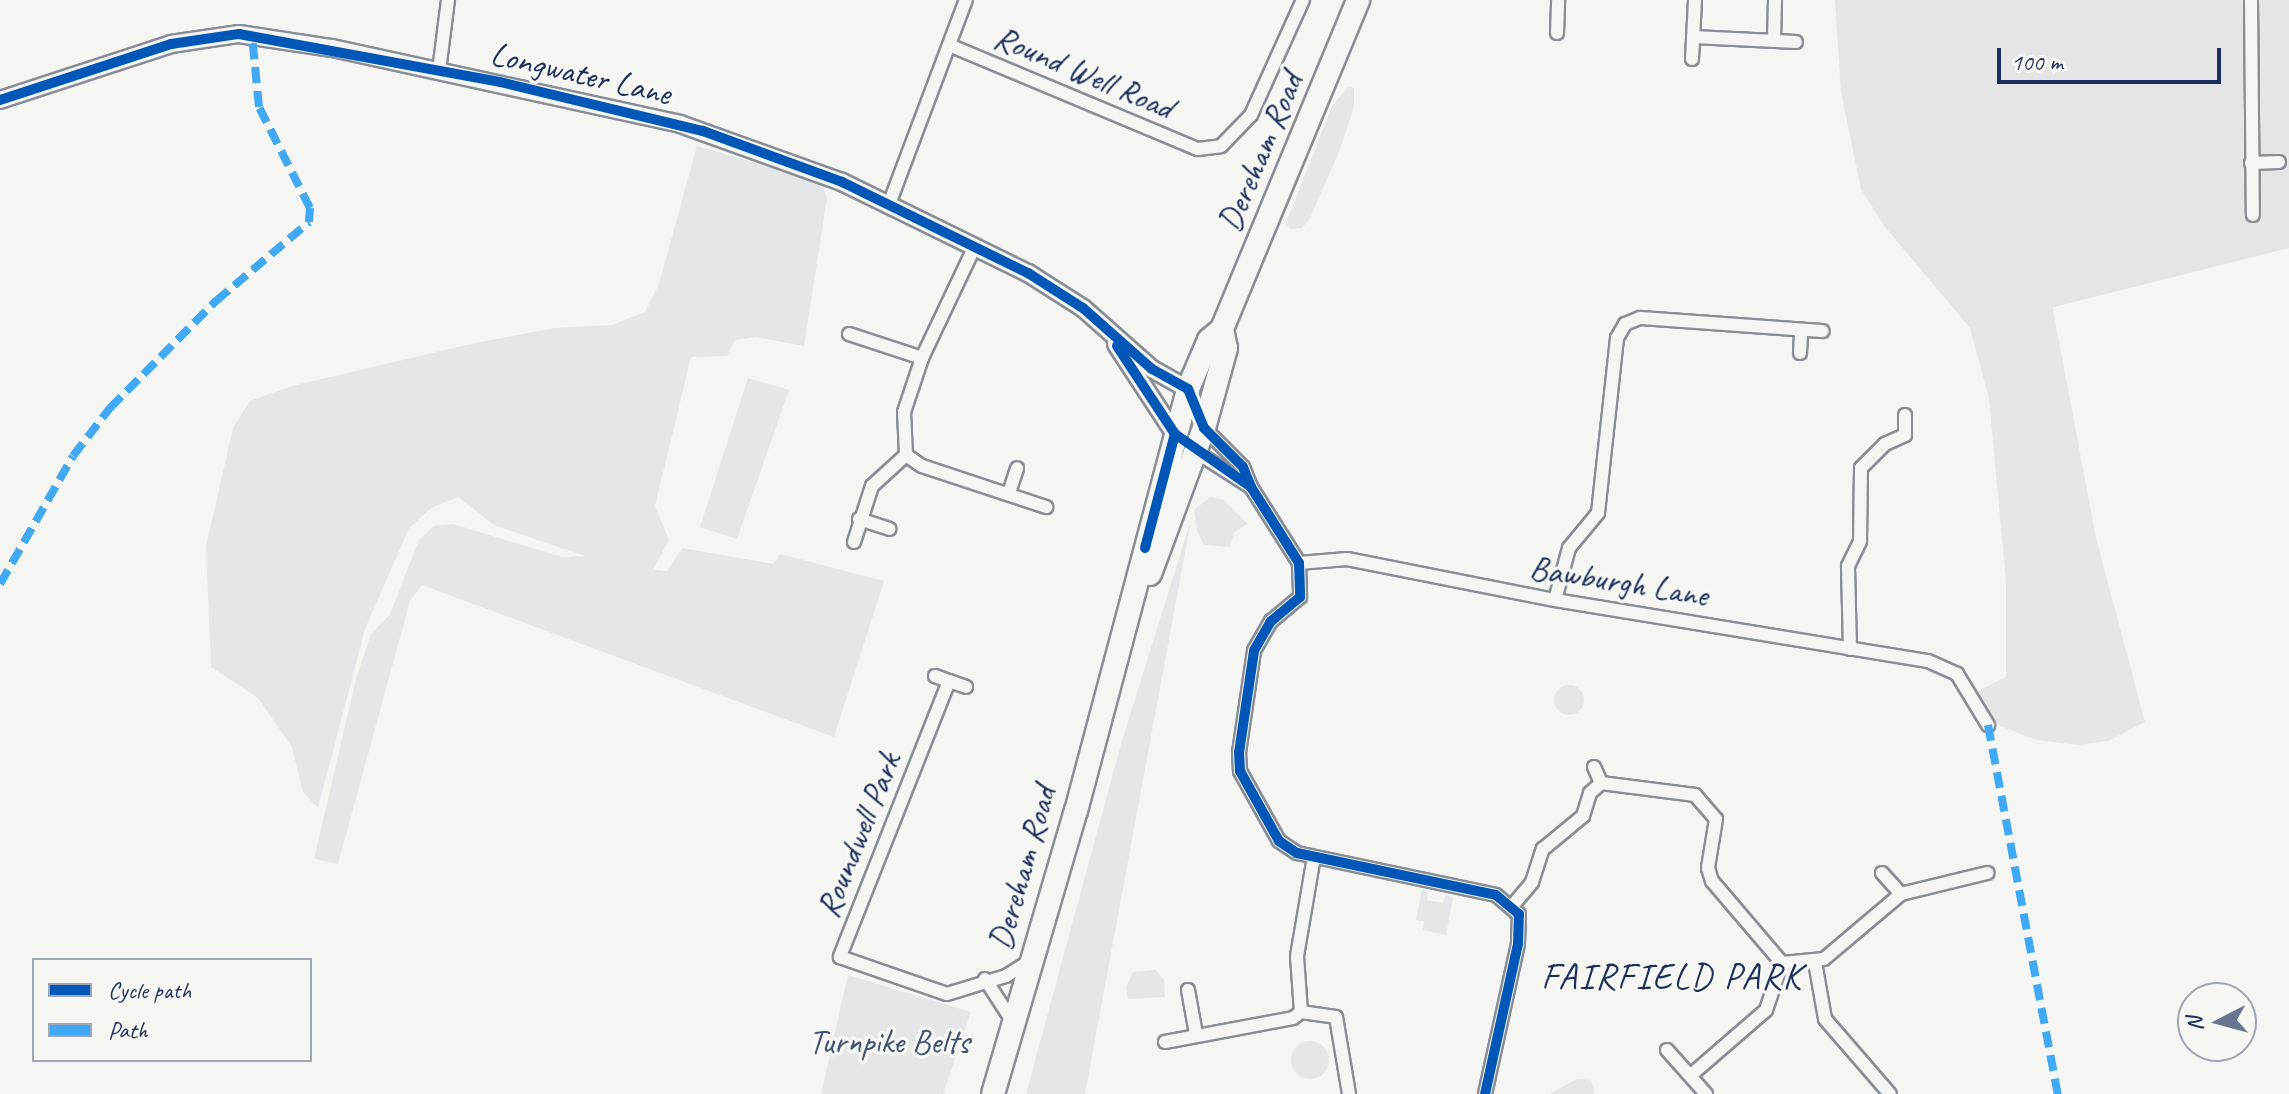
<!DOCTYPE html>
<html>
<head>
<meta charset="utf-8">
<style>
  body { margin:0 }
  #map { position:relative; width:2289px; height:1094px; overflow:hidden; background:#f5f5f3; font-family:Caveat,sans-serif }
  div>[style] { position:absolute }
  .built>* { inset:0; background:#e5e5e6 }
  .green>* { inset:0; background:#e4e6e7 }
  .round { border-radius:50% }
  .roads { filter:drop-shadow(2px 0 #898d95) drop-shadow(-2px 0 #898d95) drop-shadow(0 2px #898d95) drop-shadow(0 -2px #898d95) }
  .street>* { height:12px; margin:-6px; padding:0 6px; transform-origin:6px; border-radius:6px; background:#f5f5f3 }
  .secondary>* { height:16px; margin:-8px; padding:0 8px; transform-origin:8px; border-radius:8px; background:#f5f5f3 }
  .highway>* { height:22px; margin:-11px; padding:0 11px; transform-origin:11px; border-radius:11px; background:#f5f5f3 }
  .quiet>* { height:8px; margin-top:-4px; transform-origin:0; background:repeating-linear-gradient(90deg,#3fa9f5 0 16px,transparent 0 24px) }
  .cycleway>* { height:10px; margin:-5px; padding:0 5px; transform-origin:5px; border-radius:5px; background:#0057b8 }
  span { translate:-50% -50%; white-space:nowrap; text-align:center; line-height:1.15; -webkit-text-stroke:7px #f6f6f2; paint-order:stroke }
  .street-label { font-size:34px; color:#1b2f5e }
  .park-label { font-size:34px; color:#405177 }
  .neighbourhood-label { font-size:36px; color:#1b2f5e; letter-spacing:2px }
  .legend { position:absolute; left:32px; top:958px; width:280px; height:104px; box-sizing:border-box; background:#f6f6f2; border:2px solid #9ea6b7; margin:0; padding:10px 14px; list-style:none; font-size:24px; color:#1b2f5e }
  .legend li { display:flex; align-items:center; gap:16px; height:40px }
  .legend b { width:40px; border:2px solid #9ea6b7 }
  .north { position:absolute; left:2177px; top:982px; width:80px; height:80px; box-sizing:border-box; background:#f6f6f2; border:2px solid #9ea6b7; border-radius:50%; rotate:264deg; font-size:22px; font-weight:700; line-height:32px; text-align:center; color:#1b2f5e }
  .north::after { content:''; display:block; margin:auto; width:28px; height:36px; background:#677492; clip-path:polygon(50% 0,100% 100%,50% 72%,0 100%) }
  .scale { position:absolute; left:1997px; top:48px; width:224px; height:36px; box-sizing:border-box; border:4px solid #1b2f5e; border-top:0; padding-left:10px; font-size:24px; line-height:28px; white-space:nowrap; color:#1b2f5e; -webkit-text-stroke:6px #f6f6f2; paint-order:stroke }
</style>
</head>
<body>
<div id="map">
  <div class="built">
    <i style="clip-path:polygon(1835px 0,2289px 0,2289px 248px,1970px 328px,1885px 227px,1861px 189px,1841px 92px)"></i>
  </div>
  <div class="green">
    <i style="clip-path:polygon(1348px 87px,1354px 88px,1354px 107px,1339px 152px,1310px 218px,1302px 228px,1290px 229px,1286px 223px,1332px 106px)"></i>
    <i style="clip-path:polygon(697px 146px,822px 182px,827px 198px,804px 346px,756px 337px,735px 340px,727px 356px,691px 357px,655px 506px,669px 540px,653px 570px,667px 571px,682px 548px,774px 564px,780px 554px,884px 581px,834px 737px,422px 585px,410px 601px,338px 864px,314px 859px,356px 679px,371px 634px,390px 614px,419px 540px,434px 526px,453px 524px,562px 557px,585px 556px,494px 525px,458px 497px,431px 508px,409px 528px,365px 629px,318px 808px,303px 792px,292px 747px,258px 698px,211px 667px,206px 547px,233px 428px,250px 401px,292px 386px,475px 343px,555px 328px,612px 325px,645px 312px,659px 284px)"></i>
    <i style="clip-path:polygon(2052px 304px,2096px 538px,2145px 722px,2108px 741px,2078px 745px,2036px 740px,1998px 725px,1978px 691px,2006px 677px,2006px 581px,1989px 398px,1970px 328px)"></i>
    <i style="clip-path:polygon(748px 378px,789px 390px,737px 539px,700px 527px)"></i>
    <i style="clip-path:polygon(1210px 497px,1224px 500px,1248px 524px,1234px 532px,1230px 547px,1204px 545px,1197px 531px,1194px 510px)"></i>
    <i style="clip-path:polygon(1191px 520px,1085px 1094px,1026px 1094px,1121px 744px)"></i>
    <i class="round" style="left:1554px;top:685px;width:30px;height:30px"></i>
    <i style="clip-path:polygon(1422px 890px,1428px 891px,1427px 900px,1443px 903px,1445px 895px,1453px 897px,1446px 935px,1423px 930px,1424px 921px,1416px 920px)"></i>
    <i style="clip-path:polygon(1156px 970px,1164px 980px,1165px 997px,1128px 999px,1126px 987px,1133px 972px)"></i>
    <i style="clip-path:polygon(848px 975px,971px 1012px,943px 1094px,821px 1094px)"></i>
    <i class="round" style="left:1291px;top:1041px;width:38px;height:38px"></i>
    <i style="clip-path:polygon(1577px 1079px,1591px 1080px,1595px 1094px,1549px 1094px)"></i>
  </div>
  <div class="roads">
    <div class="street">
      <i style="left:2251px;top:0;width:215px;rotate:89.5deg"></i>
      <i style="left:1557px;top:33px;width:33px;rotate:-88deg"></i>
      <i style="left:1693px;top:37px;width:103px;rotate:2.8deg"></i>
      <i style="left:1774px;top:41px;width:41px;rotate:-88.6deg"></i>
      <i style="left:949px;top:45px;width:270px;rotate:22.7deg"></i>
      <i style="left:1198px;top:149px;width:23px;rotate:-7deg"></i>
      <i style="left:1221px;top:146px;width:43px;rotate:-45.9deg"></i>
      <i style="left:1251px;top:115px;width:126px;rotate:-65.7deg"></i>
      <i style="left:1692px;top:59px;width:59px;rotate:-87.1deg"></i>
      <i style="left:439px;top:71px;width:72px;rotate:-82.8deg"></i>
      <i style="left:2251px;top:163px;width:28px;rotate:-2deg"></i>
      <i style="left:888px;top:207px;width:221px;rotate:-69.4deg"></i>
      <i style="left:974px;top:248px;width:122px;rotate:115.3deg"></i>
      <i style="left:922px;top:358px;width:57px;rotate:108.4deg"></i>
      <i style="left:904px;top:412px;width:43px;rotate:87.3deg"></i>
      <i style="left:906px;top:455px;width:19px;rotate:35deg"></i>
      <i style="left:922px;top:466px;width:131px;rotate:18.3deg"></i>
      <i style="left:849px;top:334px;width:77px;rotate:18.2deg"></i>
      <i style="left:1800px;top:353px;width:22px;rotate:-87deg"></i>
      <i style="left:1204px;top:428px;width:55px;rotate:45deg"></i>
      <i style="left:1243px;top:467px;width:18px;rotate:68deg"></i>
      <i style="left:1193px;top:450px;width:69px;rotate:32.5deg"></i>
      <i style="left:1251px;top:487px;width:90px;rotate:57.7deg"></i>
      <i style="left:1299px;top:563px;width:34px;rotate:88deg"></i>
      <i style="left:1300px;top:597px;width:38px;rotate:140deg"></i>
      <i style="left:1271px;top:621px;width:34px;rotate:120deg"></i>
      <i style="left:1254px;top:651px;width:102px;rotate:98.4deg"></i>
      <i style="left:1239px;top:752px;width:19px;rotate:87deg"></i>
      <i style="left:1240px;top:771px;width:80px;rotate:60.9deg"></i>
      <i style="left:1279px;top:841px;width:22px;rotate:34deg"></i>
      <i style="left:1297px;top:853px;width:203px;rotate:11.9deg"></i>
      <i style="left:1496px;top:895px;width:30px;rotate:40deg"></i>
      <i style="left:1519px;top:914px;width:30px;rotate:92deg"></i>
      <i style="left:1518px;top:944px;width:154px;rotate:102.4deg"></i>
      <i style="left:1009px;top:493px;width:26px;rotate:-72deg"></i>
      <i style="left:859px;top:519px;width:32px;rotate:18deg"></i>
      <i style="left:854px;top:542px;width:59px;rotate:-72.2deg"></i>
      <i style="left:872px;top:486px;width:46px;rotate:-42.4deg"></i>
      <i style="left:1299px;top:563px;width:48px;rotate:-4.8deg"></i>
      <i style="left:1347px;top:559px;width:212px;rotate:11.2deg"></i>
      <i style="left:1555px;top:600px;width:378px;rotate:9.3deg"></i>
      <i style="left:1928px;top:661px;width:32px;rotate:24deg"></i>
      <i style="left:1957px;top:674px;width:60px;rotate:58.7deg"></i>
      <i style="left:1555px;top:600px;width:54px;rotate:-74.9deg"></i>
      <i style="left:1569px;top:548px;width:45px;rotate:-50.4deg"></i>
      <i style="left:1598px;top:513px;width:176px;rotate:-83.8deg"></i>
      <i style="left:1617px;top:338px;width:16px;rotate:-60deg"></i>
      <i style="left:1625px;top:324px;width:16px;rotate:-22deg"></i>
      <i style="left:1640px;top:318px;width:183px;rotate:4.1deg"></i>
      <i style="left:1850px;top:649px;width:83px;rotate:-91.4deg"></i>
      <i style="left:1848px;top:566px;width:28px;rotate:-64deg"></i>
      <i style="left:1860px;top:541px;width:73px;rotate:-89.2deg"></i>
      <i style="left:1861px;top:468px;width:34px;rotate:-45deg"></i>
      <i style="left:1885px;top:444px;width:22px;rotate:-24deg"></i>
      <i style="left:1905px;top:435px;width:20px;rotate:-90deg"></i>
      <i style="left:935px;top:676px;width:15px;rotate:20deg"></i>
      <i style="left:949px;top:681px;width:297px;rotate:111.6deg"></i>
      <i style="left:840px;top:957px;width:113px;rotate:19.1deg"></i>
      <i style="left:947px;top:994px;width:62px;rotate:-17deg"></i>
      <i style="left:1006px;top:976px;width:28px;rotate:-32deg"></i>
      <i style="left:949px;top:681px;width:18px;rotate:19deg"></i>
      <i style="left:1594px;top:767px;width:17px;rotate:66deg"></i>
      <i style="left:1882px;top:873px;width:28px;rotate:48deg"></i>
      <i style="left:1513px;top:905px;width:30px;rotate:-50deg"></i>
      <i style="left:1532px;top:882px;width:35px;rotate:-72deg"></i>
      <i style="left:1543px;top:849px;width:52px;rotate:-39.5deg"></i>
      <i style="left:1583px;top:816px;width:24px;rotate:-73deg"></i>
      <i style="left:1590px;top:793px;width:15px;rotate:-42deg"></i>
      <i style="left:1601px;top:783px;width:95px;rotate:7.3deg"></i>
      <i style="left:1695px;top:795px;width:32px;rotate:49deg"></i>
      <i style="left:1716px;top:819px;width:50px;rotate:99.3deg"></i>
      <i style="left:1708px;top:868px;width:14px;rotate:73deg"></i>
      <i style="left:1712px;top:881px;width:108px;rotate:49.5deg"></i>
      <i style="left:1815px;top:962px;width:58px;rotate:80deg"></i>
      <i style="left:1825px;top:1019px;width:99px;rotate:49.1deg"></i>
      <i style="left:1782px;top:963px;width:42px;rotate:-5.4deg"></i>
      <i style="left:1824px;top:959px;width:101px;rotate:-40.2deg"></i>
      <i style="left:1901px;top:894px;width:89px;rotate:-13.7deg"></i>
      <i style="left:985px;top:979px;width:51px;rotate:56.9deg"></i>
      <i style="left:1188px;top:990px;width:45px;rotate:79.7deg"></i>
      <i style="left:1301px;top:1012px;width:56px;rotate:-94.1deg"></i>
      <i style="left:1297px;top:956px;width:100px;rotate:-80.3deg"></i>
      <i style="left:1301px;top:1012px;width:35px;rotate:8deg"></i>
      <i style="left:1336px;top:1017px;width:78px;rotate:80.4deg"></i>
      <i style="left:1165px;top:1042px;width:130px;rotate:-10.6deg"></i>
      <i style="left:1293px;top:1018px;width:10px;rotate:-37deg"></i>
      <i style="left:1667px;top:1050px;width:59px;rotate:48.4deg"></i>
      <i style="left:1691px;top:1075px;width:99px;rotate:-40.9deg"></i>
      <i style="left:1766px;top:1010px;width:50px;rotate:-71.2deg"></i>
    </div>
    <div class="secondary">
      <i style="left:0;top:100px;width:180px;rotate:-18.1deg"></i>
      <i style="left:171px;top:44px;width:69px;rotate:-8.4deg"></i>
      <i style="left:239px;top:34px;width:94px;rotate:8.6deg"></i>
      <i style="left:332px;top:48px;width:356px;rotate:12.3deg"></i>
      <i style="left:680px;top:124px;width:172px;rotate:19.7deg"></i>
      <i style="left:842px;top:182px;width:207px;rotate:26.1deg"></i>
      <i style="left:1028px;top:273px;width:65px;rotate:32.5deg"></i>
      <i style="left:1083px;top:308px;width:92px;rotate:41.5deg"></i>
      <i style="left:1152px;top:369px;width:41px;rotate:29.1deg"></i>
      <i style="left:1188px;top:389px;width:42px;rotate:67.7deg"></i>
      <i style="left:1116px;top:344px;width:108px;rotate:56.8deg"></i>
    </div>
    <div class="highway">
      <i style="left:1150px;top:574px;width:156px;rotate:-69.7deg"></i>
      <i style="left:1204px;top:428px;width:83px;rotate:-74.6deg"></i>
      <i style="left:1226px;top:348px;width:19px;rotate:-102deg"></i>
      <i style="left:993px;top:1094px;width:295px;rotate:-73.7deg"></i>
      <i style="left:1076px;top:811px;width:437px;rotate:-75.1deg"></i>
      <i style="left:1188px;top:389px;width:53px;rotate:-66.8deg"></i>
      <i style="left:1209px;top:340px;width:17px;rotate:-40deg"></i>
      <i style="left:1222px;top:329px;width:356px;rotate:-67.5deg"></i>
    </div>
  </div>
  <div class="quiet">
    <i style="left:0;top:584px;width:147px;rotate:-60.3deg"></i>
    <i style="left:73px;top:456px;width:61px;rotate:-52.4deg"></i>
    <i style="left:110px;top:408px;width:151px;rotate:-45.3deg"></i>
    <i style="left:216px;top:301px;width:122px;rotate:-40.3deg"></i>
    <i style="left:309px;top:222px;width:14px;rotate:-86deg"></i>
    <i style="left:310px;top:208px;width:113px;rotate:-116.8deg"></i>
    <i style="left:259px;top:107px;width:72px;rotate:-95.6deg"></i>
    <i style="left:1988px;top:725px;width:376px;rotate:79.3deg"></i>
  </div>
  <div class="cycleway">
    <i style="left:0;top:100px;width:180px;rotate:-18.1deg"></i>
    <i style="left:171px;top:44px;width:69px;rotate:-8.4deg"></i>
    <i style="left:239px;top:34px;width:265px;rotate:10.4deg"></i>
    <i style="left:500px;top:82px;width:209px;rotate:13.6deg"></i>
    <i style="left:703px;top:131px;width:148px;rotate:20.1deg"></i>
    <i style="left:842px;top:182px;width:207px;rotate:26.1deg"></i>
    <i style="left:1028px;top:273px;width:65px;rotate:32.5deg"></i>
    <i style="left:1083px;top:308px;width:92px;rotate:41.5deg"></i>
    <i style="left:1152px;top:369px;width:41px;rotate:29.1deg"></i>
    <i style="left:1188px;top:389px;width:42px;rotate:67.7deg"></i>
    <i style="left:1204px;top:428px;width:55px;rotate:45deg"></i>
    <i style="left:1243px;top:467px;width:22px;rotate:68deg"></i>
    <i style="left:1117px;top:346px;width:105px;rotate:56.6deg"></i>
    <i style="left:1175px;top:434px;width:93px;rotate:34.9deg"></i>
    <i style="left:1251px;top:487px;width:90px;rotate:57.7deg"></i>
    <i style="left:1299px;top:563px;width:34px;rotate:88deg"></i>
    <i style="left:1300px;top:597px;width:38px;rotate:140deg"></i>
    <i style="left:1271px;top:621px;width:34px;rotate:120deg"></i>
    <i style="left:1254px;top:651px;width:102px;rotate:98.4deg"></i>
    <i style="left:1239px;top:752px;width:19px;rotate:87deg"></i>
    <i style="left:1240px;top:771px;width:80px;rotate:60.9deg"></i>
    <i style="left:1279px;top:841px;width:22px;rotate:34deg"></i>
    <i style="left:1297px;top:853px;width:203px;rotate:11.9deg"></i>
    <i style="left:1496px;top:895px;width:30px;rotate:40deg"></i>
    <i style="left:1519px;top:914px;width:30px;rotate:92deg"></i>
    <i style="left:1518px;top:944px;width:154px;rotate:102.4deg"></i>
    <i style="left:1145px;top:548px;width:118px;rotate:-75.3deg"></i>
  </div>
  <div class="street-label">
    <span style="left:1084px;top:72px;rotate:23deg">Round Well Road</span>
    <span style="left:581px;top:73px;rotate:13deg">Longwater Lane</span>
    <span style="left:1260px;top:152px;rotate:-67deg">Dereham Road</span>
    <span style="left:1619px;top:581px;rotate:9deg">Bawburgh Lane</span>
    <span style="left:858px;top:835px;rotate:-68deg">Roundwell Park</span>
    <span style="left:1022px;top:868px;rotate:-74deg">Dereham Road</span>
  </div>
  <div class="park-label">
    <span style="left:889px;top:1042px">Turnpike Belts</span>
  </div>
  <div class="neighbourhood-label">
    <span style="left:1672px;top:977px">FAIRFIELD PARK</span>
  </div>
  <ul class="legend">
  <li><b style="height:10px;background:#0057b8"></b>Cycle path</li>
  <li><b style="height:10px;background:#3fa9f5"></b>Path</li>
  </ul>
  <div class="north">N</div>
  <div class="scale">100 m</div>
</div>
</body>
</html>
